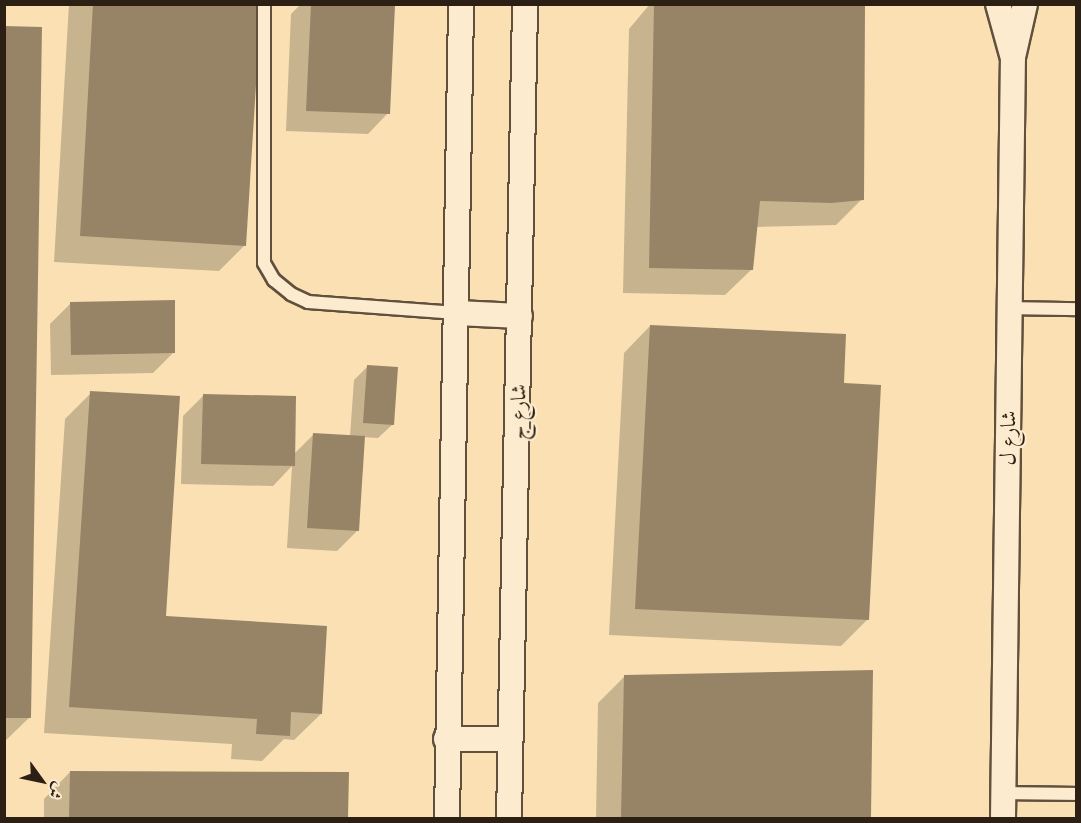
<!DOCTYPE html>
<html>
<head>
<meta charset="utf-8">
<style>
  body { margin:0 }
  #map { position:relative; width:1081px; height:823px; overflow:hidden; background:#fae0b3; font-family:"Libre Caslon Text",Amiri,serif }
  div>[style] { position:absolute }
  .shadow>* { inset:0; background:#0003 }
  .building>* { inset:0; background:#978467 }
  .roads { filter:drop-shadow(2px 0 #60503c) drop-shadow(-2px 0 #60503c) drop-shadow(0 2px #60503c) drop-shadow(0 -2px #60503c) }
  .lane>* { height:12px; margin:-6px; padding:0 6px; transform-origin:6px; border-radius:6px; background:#fcebce }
  .street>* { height:24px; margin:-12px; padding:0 12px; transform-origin:12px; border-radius:12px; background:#fcebce }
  span { translate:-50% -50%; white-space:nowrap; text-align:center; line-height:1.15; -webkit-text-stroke:4.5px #fcebce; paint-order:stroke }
  .street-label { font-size:21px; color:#2c2014 }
  .frame { position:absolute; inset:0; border:6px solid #2c2014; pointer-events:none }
  .north { position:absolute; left:12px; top:751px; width:60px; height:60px; -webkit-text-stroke:4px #fcebce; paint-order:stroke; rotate:123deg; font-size:16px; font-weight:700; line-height:24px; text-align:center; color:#2c2014 }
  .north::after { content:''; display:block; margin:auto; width:21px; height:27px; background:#2c2014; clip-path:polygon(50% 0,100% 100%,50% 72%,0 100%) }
</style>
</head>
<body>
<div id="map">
  <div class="shadow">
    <i style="clip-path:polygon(69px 4px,260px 4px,245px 245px,219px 271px,54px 262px)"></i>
    <i style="clip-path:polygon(301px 4px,393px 4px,388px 113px,368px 134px,286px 131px,291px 14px)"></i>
    <i style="clip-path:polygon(650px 4px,863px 4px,862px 199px,836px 225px,756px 227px,752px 269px,725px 295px,623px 293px,629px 29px)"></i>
    <i style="clip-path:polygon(4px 28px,30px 717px,4px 742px)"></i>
    <i style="clip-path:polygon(71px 303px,174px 352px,153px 373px,51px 375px,50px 324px)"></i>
    <i style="clip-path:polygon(650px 326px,842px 385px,867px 620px,841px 646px,609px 635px,624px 353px)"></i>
    <i style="clip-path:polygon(368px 366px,393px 424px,378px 438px,363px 437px,357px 531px,337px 551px,287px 548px,292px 466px,273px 486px,181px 484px,183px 416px,204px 395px,294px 454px,314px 434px,350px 436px,354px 380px)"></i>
    <i style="clip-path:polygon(91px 393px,164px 618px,321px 714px,294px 740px,284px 739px,262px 761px,231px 759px,232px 744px,44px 733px,65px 419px)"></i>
    <i style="clip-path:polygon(871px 672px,870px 818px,596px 818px,598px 703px,624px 677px)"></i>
    <i style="clip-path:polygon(70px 772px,347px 774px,347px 818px,44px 818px,44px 799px)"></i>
  </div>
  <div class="building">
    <i style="clip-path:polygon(93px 4px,261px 4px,246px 246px,80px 236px)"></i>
    <i style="clip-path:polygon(654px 4px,865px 4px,864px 200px,831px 203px,760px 201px,753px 270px,649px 268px)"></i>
    <i style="clip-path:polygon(311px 5px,395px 5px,390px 114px,306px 111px)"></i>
    <i style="clip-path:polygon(4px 26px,42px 27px,31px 718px,4px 718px)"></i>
    <i style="clip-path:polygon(175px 300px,175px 353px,71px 355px,70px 302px)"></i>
    <i style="clip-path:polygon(650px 325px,846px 334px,844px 383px,881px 385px,869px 620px,635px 609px)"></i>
    <i style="clip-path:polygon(367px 365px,398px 367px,394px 425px,363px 423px)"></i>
    <i style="clip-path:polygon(90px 391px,180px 396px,166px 616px,327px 626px,322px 714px,291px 712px,290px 736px,256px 734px,257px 719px,69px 707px)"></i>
    <i style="clip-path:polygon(203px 394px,296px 396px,295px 466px,201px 464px)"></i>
    <i style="clip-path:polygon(313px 433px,365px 436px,359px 531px,307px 528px)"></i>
    <i style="clip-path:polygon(873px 670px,871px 818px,621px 818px,624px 675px)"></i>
    <i style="clip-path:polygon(70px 771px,349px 772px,348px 818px,69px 818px)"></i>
  </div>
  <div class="roads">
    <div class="lane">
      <i style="left:264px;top:4px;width:259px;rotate:90deg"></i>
      <i style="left:264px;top:263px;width:20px;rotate:60deg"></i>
      <i style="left:274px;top:280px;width:22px;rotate:39deg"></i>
      <i style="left:291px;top:294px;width:19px;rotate:25deg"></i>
      <i style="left:308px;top:302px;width:149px;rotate:4.2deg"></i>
      <i style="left:1010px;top:308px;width:66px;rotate:0.9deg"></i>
      <i style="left:1003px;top:793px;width:73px;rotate:0.8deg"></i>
    </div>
    <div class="street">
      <i style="left:998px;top:4px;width:53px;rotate:74.6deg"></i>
      <i style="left:457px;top:313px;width:63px;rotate:2.7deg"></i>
      <i style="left:446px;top:739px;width:63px"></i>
      <i style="left:447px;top:818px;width:814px;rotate:-89.01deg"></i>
      <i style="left:509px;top:818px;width:814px;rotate:-88.87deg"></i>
      <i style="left:1003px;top:818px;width:761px;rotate:-89.25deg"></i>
      <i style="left:1013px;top:57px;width:54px;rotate:-77.2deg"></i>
    </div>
  </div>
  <div class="street-label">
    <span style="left:518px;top:412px;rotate:-89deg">شارع ج</span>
    <span style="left:1008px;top:438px;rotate:-89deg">شارع ل</span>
  </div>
  <div class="frame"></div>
  <div class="north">ش</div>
</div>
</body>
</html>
